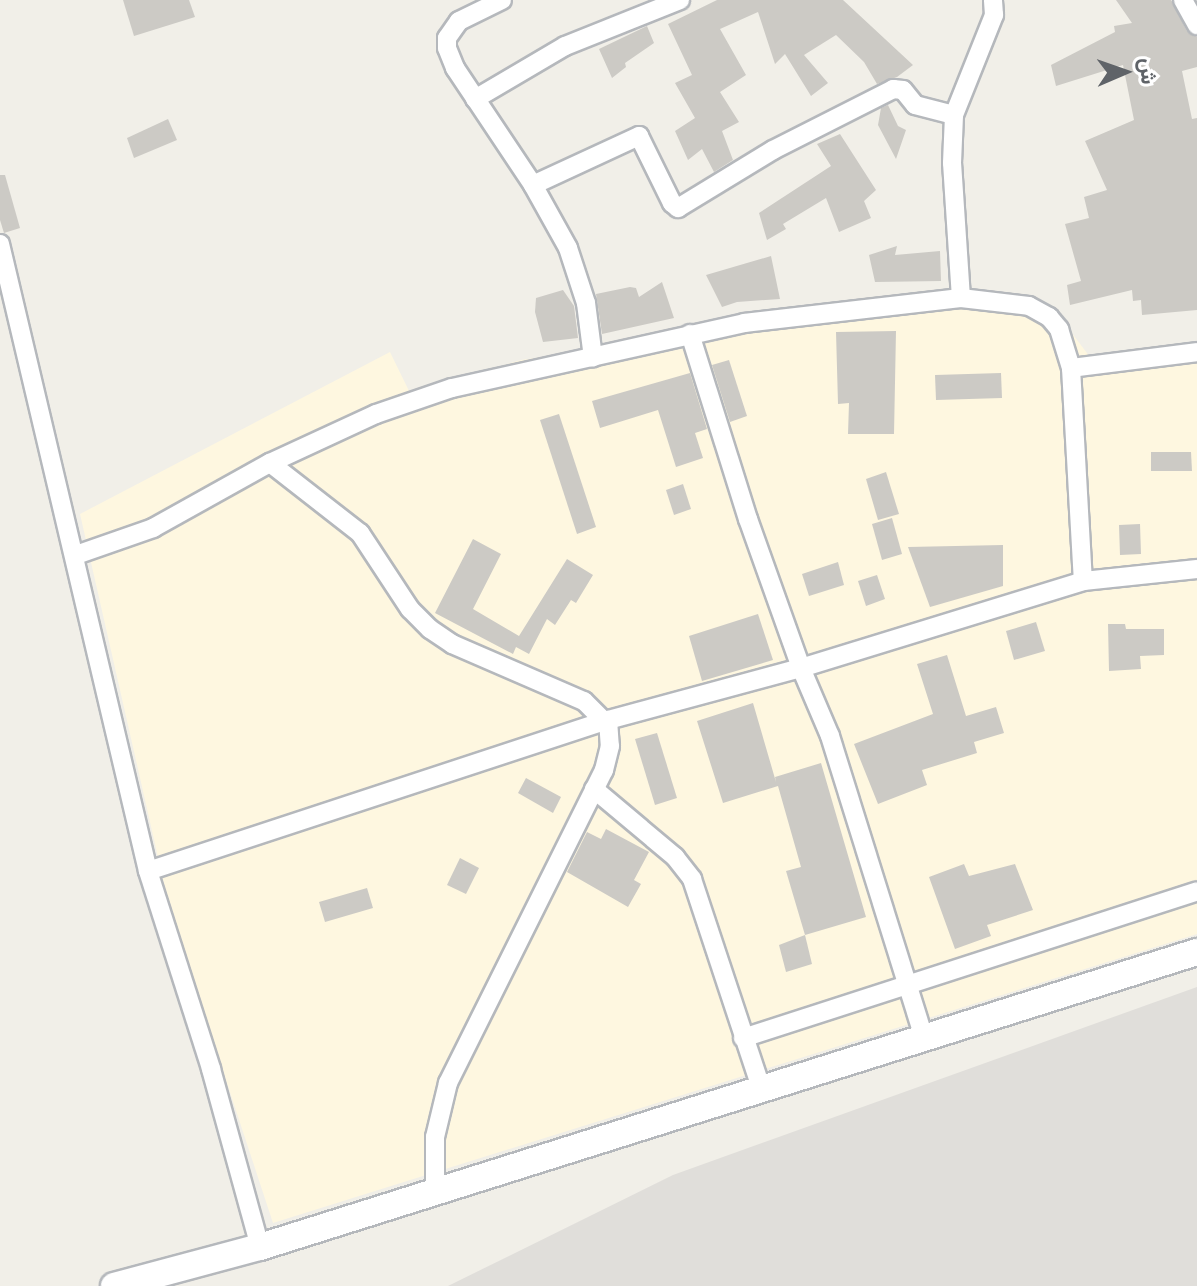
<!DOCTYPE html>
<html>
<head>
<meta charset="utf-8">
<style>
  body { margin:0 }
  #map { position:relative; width:1197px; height:1286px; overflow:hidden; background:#f1efe8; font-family:"Asap Condensed",Vazirmatn,sans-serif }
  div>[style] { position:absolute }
  .commercial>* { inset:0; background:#fef7e0 }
  .industrial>* { inset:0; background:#e0deda }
  .building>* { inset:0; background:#cccac5 }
  .roads { filter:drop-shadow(2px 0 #b5b8bc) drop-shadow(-2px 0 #b5b8bc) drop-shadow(0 2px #b5b8bc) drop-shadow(0 -2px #b5b8bc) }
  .street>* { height:18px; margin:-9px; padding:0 9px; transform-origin:9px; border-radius:9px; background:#fff }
  .secondary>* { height:26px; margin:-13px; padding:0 13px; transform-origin:13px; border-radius:13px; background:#fff }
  span { translate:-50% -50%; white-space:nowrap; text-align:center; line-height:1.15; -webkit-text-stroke:8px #fff; paint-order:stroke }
  .north { position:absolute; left:1085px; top:32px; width:80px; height:80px; -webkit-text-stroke:6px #fff; paint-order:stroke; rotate:88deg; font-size:22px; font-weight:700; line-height:32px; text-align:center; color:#5f6368 }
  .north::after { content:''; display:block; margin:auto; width:28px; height:36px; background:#5f6368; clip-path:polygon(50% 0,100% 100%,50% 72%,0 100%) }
</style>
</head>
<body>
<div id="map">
  <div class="commercial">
    <i style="clip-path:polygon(1002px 304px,1068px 328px,1096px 365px,1197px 349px,1197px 934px,273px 1223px,170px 910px,80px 514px,390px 352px,410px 393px,521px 360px,694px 335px)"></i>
  </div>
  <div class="industrial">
    <i style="clip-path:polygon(1197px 987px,1197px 1286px,448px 1286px,673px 1175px)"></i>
  </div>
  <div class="building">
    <i style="clip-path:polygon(123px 0,189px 0,195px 17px,134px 36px)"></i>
    <i style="clip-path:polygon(717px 0,843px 0,913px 65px,897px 77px,877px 84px,864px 62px,836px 35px,804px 55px,828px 83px,811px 96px,785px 54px,775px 64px,758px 12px,720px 29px,746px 75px,720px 92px,739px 122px,722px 131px,733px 160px,714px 172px,702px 149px,688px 160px,675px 131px,695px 118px,675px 83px,692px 75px,668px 24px)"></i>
    <i style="clip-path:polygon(1116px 0,1171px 0,1187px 31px,1197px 37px,1197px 67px,1182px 71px,1192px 119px,1197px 118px,1197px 310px,1142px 315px,1141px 300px,1133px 301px,1132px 290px,1070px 305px,1067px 285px,1081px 281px,1065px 224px,1089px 218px,1084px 197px,1107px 190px,1085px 141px,1134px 120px,1123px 65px,1056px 86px,1051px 65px,1115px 32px,1114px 26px,1132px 23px)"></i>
    <i style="clip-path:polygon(647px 26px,654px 43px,625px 63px,626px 67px,612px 78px,599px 49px)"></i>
    <i style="clip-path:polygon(888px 105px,898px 126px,906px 130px,896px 159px,878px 125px,881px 108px)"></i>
    <i style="clip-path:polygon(168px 119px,177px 140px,134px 158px,127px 138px)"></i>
    <i style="clip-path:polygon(840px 134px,876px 190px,864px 201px,871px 218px,839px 232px,826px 198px,783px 224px,786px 229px,767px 240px,759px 213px,831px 166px,817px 144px)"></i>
    <i style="clip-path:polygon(0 175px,5px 175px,20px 228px,4px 233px,0 220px)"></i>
    <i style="clip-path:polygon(897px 246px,895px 255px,940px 251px,941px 281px,875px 282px,869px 255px)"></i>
    <i style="clip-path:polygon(771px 256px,780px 299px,737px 302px,722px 307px,706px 275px)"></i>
    <i style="clip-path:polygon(662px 282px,674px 318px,602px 334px,596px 294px,630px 287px,636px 288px,639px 297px)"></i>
    <i style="clip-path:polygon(563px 290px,574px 306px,578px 338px,543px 342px,535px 312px,536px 298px)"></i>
    <i style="clip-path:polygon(896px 331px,894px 434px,848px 434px,849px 403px,838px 404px,836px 332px)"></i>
    <i style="clip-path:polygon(729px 360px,747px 416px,730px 422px,712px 365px)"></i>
    <i style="clip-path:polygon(690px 373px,707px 429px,695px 433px,703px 458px,676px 467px,658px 410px,600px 428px,592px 401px)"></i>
    <i style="clip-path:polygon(1001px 373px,1002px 398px,936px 400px,935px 375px)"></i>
    <i style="clip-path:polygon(559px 414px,596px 527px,577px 534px,540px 420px)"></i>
    <i style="clip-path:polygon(1151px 452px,1191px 452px,1192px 471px,1151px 471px)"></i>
    <i style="clip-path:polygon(886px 472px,899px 514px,878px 520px,866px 479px)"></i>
    <i style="clip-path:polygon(683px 484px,691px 509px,674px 515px,666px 490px)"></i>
    <i style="clip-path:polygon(892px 518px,902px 554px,882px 560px,872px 524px)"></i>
    <i style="clip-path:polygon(1140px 524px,1141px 554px,1120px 555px,1119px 525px)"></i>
    <i style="clip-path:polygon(473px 539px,501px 554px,473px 609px,519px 636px,567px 559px,593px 575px,576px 603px,571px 600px,555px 625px,547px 619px,529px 654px,516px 647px,513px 654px,435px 613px)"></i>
    <i style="clip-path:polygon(1003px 545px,1003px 586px,930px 607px,908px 547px)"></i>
    <i style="clip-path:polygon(838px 562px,844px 585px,809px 596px,802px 574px)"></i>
    <i style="clip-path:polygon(877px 575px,885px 599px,866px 606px,858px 581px)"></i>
    <i style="clip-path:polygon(758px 614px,773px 660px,702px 681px,689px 636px)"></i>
    <i style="clip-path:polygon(1036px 622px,1045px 651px,1014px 660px,1006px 631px)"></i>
    <i style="clip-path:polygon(1108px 624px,1125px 624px,1126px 629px,1164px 629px,1164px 655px,1140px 656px,1141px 669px,1109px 671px)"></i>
    <i style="clip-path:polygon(947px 655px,966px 716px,996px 707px,1004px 733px,974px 742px,977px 753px,922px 770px,927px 785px,878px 804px,854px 744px,933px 714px,917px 664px)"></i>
    <i style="clip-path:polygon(753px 703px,776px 782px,775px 777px,821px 763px,866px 917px,805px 935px,786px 871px,801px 867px,778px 786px,723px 803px,697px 721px)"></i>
    <i style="clip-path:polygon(657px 733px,677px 798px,655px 805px,635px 739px)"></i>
    <i style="clip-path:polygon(526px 778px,561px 797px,553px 813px,518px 793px)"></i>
    <i style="clip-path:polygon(606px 829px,649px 852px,634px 880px,641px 884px,628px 907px,567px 872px,587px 832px,601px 839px)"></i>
    <i style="clip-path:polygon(460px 858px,479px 868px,466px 894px,447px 885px)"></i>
    <i style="clip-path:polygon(964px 864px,969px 876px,1015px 864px,1033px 910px,987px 925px,991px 936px,955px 949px,929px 877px)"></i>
    <i style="clip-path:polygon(367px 888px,373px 908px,325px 922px,319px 902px)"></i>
    <i style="clip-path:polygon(805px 935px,812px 964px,786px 972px,779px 945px)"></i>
  </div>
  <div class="roads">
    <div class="street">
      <i style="left:502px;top:0;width:48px;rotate:154deg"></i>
      <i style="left:459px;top:21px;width:21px;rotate:125deg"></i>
      <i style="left:447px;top:38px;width:10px;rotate:90deg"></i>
      <i style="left:447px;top:48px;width:22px;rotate:68deg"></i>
      <i style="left:455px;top:68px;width:141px;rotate:56.3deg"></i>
      <i style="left:533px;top:185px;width:72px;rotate:60.9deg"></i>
      <i style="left:568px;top:248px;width:58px;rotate:71.9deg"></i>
      <i style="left:586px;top:303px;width:55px;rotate:82.7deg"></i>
      <i style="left:1183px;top:0;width:29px;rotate:61deg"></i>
      <i style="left:475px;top:99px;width:104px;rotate:-30.5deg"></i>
      <i style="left:565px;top:46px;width:124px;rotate:-21.8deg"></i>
      <i style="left:533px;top:185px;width:117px;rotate:-24.8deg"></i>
      <i style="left:639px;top:136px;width:75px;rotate:63.8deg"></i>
      <i style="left:672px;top:203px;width:8px;rotate:40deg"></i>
      <i style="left:678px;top:208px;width:111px;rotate:-31.4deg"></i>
      <i style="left:773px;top:150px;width:135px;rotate:-26.9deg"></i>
      <i style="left:893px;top:89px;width:10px;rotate:6deg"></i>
      <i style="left:903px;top:90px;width:19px;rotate:51deg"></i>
      <i style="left:915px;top:105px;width:40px;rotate:14.4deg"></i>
      <i style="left:0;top:244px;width:644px;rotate:76.72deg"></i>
      <i style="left:148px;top:871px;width:208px;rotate:72.3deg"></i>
      <i style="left:211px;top:1069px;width:185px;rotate:74.6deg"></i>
      <i style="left:961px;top:298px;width:135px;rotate:-93.8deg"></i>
      <i style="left:952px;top:163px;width:48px;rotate:-87.6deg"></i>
      <i style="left:954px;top:115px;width:108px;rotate:-68.2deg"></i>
      <i style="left:994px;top:15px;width:15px;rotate:-94deg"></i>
      <i style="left:690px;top:334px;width:194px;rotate:72.6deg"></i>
      <i style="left:748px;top:519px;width:158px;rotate:70.4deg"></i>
      <i style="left:801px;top:668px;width:74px;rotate:66.9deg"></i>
      <i style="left:830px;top:736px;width:315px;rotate:72.7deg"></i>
      <i style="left:1071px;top:368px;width:127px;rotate:-7.2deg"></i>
      <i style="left:270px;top:463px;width:114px;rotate:37.9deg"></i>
      <i style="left:360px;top:533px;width:91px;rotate:56.7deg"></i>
      <i style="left:410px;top:609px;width:28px;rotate:45deg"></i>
      <i style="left:430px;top:629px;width:27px;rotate:34deg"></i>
      <i style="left:452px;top:644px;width:144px;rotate:23.4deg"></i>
      <i style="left:584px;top:701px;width:28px;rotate:45deg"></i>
      <i style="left:604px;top:721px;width:4px;rotate:-14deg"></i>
      <i style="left:608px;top:720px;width:26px;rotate:86deg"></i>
      <i style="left:610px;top:746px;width:25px;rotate:104deg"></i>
      <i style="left:604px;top:770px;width:350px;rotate:116.5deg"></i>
      <i style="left:448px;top:1083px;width:56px;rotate:103.5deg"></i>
      <i style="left:435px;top:1137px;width:54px;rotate:90deg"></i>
      <i style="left:76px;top:555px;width:82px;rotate:-19.3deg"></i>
      <i style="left:153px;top:528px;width:134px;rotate:-29.1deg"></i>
      <i style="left:270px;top:463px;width:117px;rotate:-24.8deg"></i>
      <i style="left:376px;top:414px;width:80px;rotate:-18.9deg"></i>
      <i style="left:452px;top:388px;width:299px;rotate:-12.5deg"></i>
      <i style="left:744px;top:323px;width:218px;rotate:-6.6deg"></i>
      <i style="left:961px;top:298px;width:68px;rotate:6.7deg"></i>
      <i style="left:1029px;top:306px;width:23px;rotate:29deg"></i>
      <i style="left:1049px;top:317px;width:16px;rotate:50deg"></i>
      <i style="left:1059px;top:329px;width:41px;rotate:72.9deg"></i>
      <i style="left:1071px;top:368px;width:213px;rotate:86.8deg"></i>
      <i style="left:594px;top:789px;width:106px;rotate:40deg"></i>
      <i style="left:675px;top:857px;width:28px;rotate:52deg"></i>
      <i style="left:692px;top:879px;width:220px;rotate:71.7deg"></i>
      <i style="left:148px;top:871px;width:484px;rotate:-18.2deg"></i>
      <i style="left:608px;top:720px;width:200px;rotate:-15.1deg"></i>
      <i style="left:801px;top:668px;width:295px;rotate:-17.1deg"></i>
      <i style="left:1083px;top:581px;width:115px;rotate:-6deg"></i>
      <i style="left:743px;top:1038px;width:477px;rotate:-17.9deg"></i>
    </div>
    <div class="secondary">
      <i style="left:114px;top:1286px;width:151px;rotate:-15deg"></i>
      <i style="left:260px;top:1247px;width:982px;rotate:-17.48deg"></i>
    </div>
  </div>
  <div class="north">ش</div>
</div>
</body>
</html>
